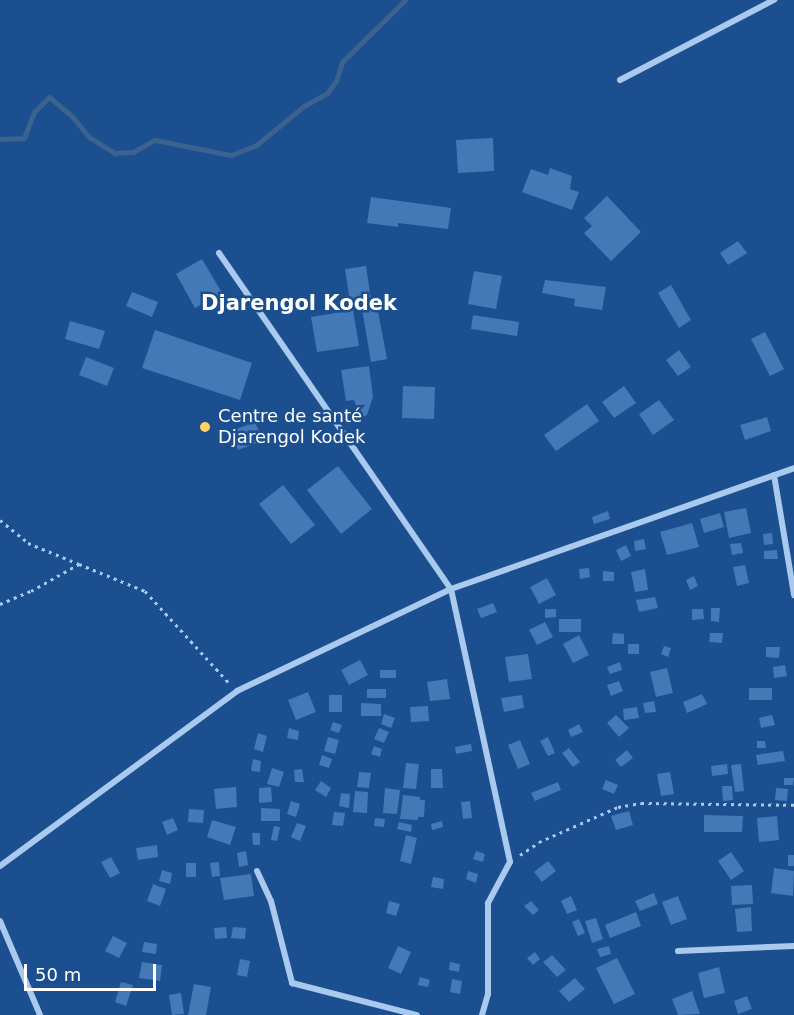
<!DOCTYPE html>
<html>
<head>
<meta charset="utf-8">
<style>
  body { margin:0 }
  #map { position:relative; width:794px; height:1015px; overflow:hidden; background:#1b4f8f; font-family:"DejaVu Sans",sans-serif }
  div>[style] { position:absolute }
  .stream>* { height:5px; margin:-2.5px; padding:0 2.5px; transform-origin:2.5px; border-radius:2.5px; background:#3c6290 }
  .building>* { inset:0; background:#4478b7 }
  .path>* { height:3px; margin-top:-1.5px; transform-origin:0; background:repeating-linear-gradient(90deg,#a9c9ee 0 3px,transparent 0 7.5px) }
  .minor>* { height:6px; margin:-3px; padding:0 3px; transform-origin:3px; border-radius:3px; background:#a9c9ee }
  .dots>* { width:16px; height:16px; translate:-50% -50%; box-sizing:border-box; border:3px solid #1b4f8f; border-radius:50% }
  span { translate:-50% -50%; white-space:nowrap; text-align:center; line-height:1.15; -webkit-text-stroke:5px #1b4f8f; paint-order:stroke }
  .poi-label { font-size:18px; color:#fff }
  .left { translate:0 -50%; text-align:left }
  .quarter-label { font-size:21px; color:#fff; font-weight:700 }
  .scale { position:absolute; left:24px; top:964px; width:132px; height:27px; box-sizing:border-box; border:3px solid #fff; border-top:0; padding-left:8px; font-size:18px; line-height:21px; white-space:nowrap; color:#fff; -webkit-text-stroke:4px #1b4f8f; paint-order:stroke }
</style>
</head>
<body>
<div id="map">
  <div class="stream">
    <i style="left:0;top:139px;width:24px;rotate:-2deg"></i>
    <i style="left:24px;top:138px;width:28px;rotate:-69deg"></i>
    <i style="left:34px;top:112px;width:21px;rotate:-45deg"></i>
    <i style="left:49px;top:97px;width:30px;rotate:40deg"></i>
    <i style="left:72px;top:116px;width:27px;rotate:51deg"></i>
    <i style="left:89px;top:137px;width:31px;rotate:32deg"></i>
    <i style="left:115px;top:153px;width:18px;rotate:-3deg"></i>
    <i style="left:133px;top:152px;width:25px;rotate:-29deg"></i>
    <i style="left:155px;top:140px;width:77px;rotate:11.2deg"></i>
    <i style="left:231px;top:155px;width:26px;rotate:-21deg"></i>
    <i style="left:255px;top:146px;width:63px;rotate:-39.2deg"></i>
    <i style="left:304px;top:106px;width:26px;rotate:-29deg"></i>
    <i style="left:327px;top:93px;width:15px;rotate:-53deg"></i>
    <i style="left:336px;top:81px;width:20px;rotate:-72deg"></i>
    <i style="left:342px;top:62px;width:88px;rotate:-44.5deg"></i>
  </div>
  <div class="building">
    <i style="clip-path:polygon(493px 138px,494px 171px,458px 173px,456px 140px)"></i>
    <i style="clip-path:polygon(550px 168px,572px 176px,570px 189px,579px 192px,572px 210px,522px 192px,531px 169px,548px 175px)"></i>
    <i style="clip-path:polygon(607px 196px,641px 232px,611px 261px,584px 233px,592px 226px,584px 218px)"></i>
    <i style="clip-path:polygon(371px 197px,451px 208px,448px 229px,398px 223px,398px 227px,367px 223px)"></i>
    <i style="clip-path:polygon(738px 241px,747px 253px,728px 265px,720px 253px)"></i>
    <i style="clip-path:polygon(202px 259px,222px 293px,195px 308px,176px 274px)"></i>
    <i style="clip-path:polygon(366px 266px,371px 299px,350px 302px,345px 269px)"></i>
    <i style="clip-path:polygon(474px 271px,502px 276px,496px 309px,468px 304px)"></i>
    <i style="clip-path:polygon(545px 280px,606px 287px,602px 310px,574px 306px,575px 299px,542px 293px)"></i>
    <i style="clip-path:polygon(671px 285px,691px 320px,679px 328px,658px 293px)"></i>
    <i style="clip-path:polygon(132px 292px,158px 302px,152px 317px,126px 306px)"></i>
    <i style="clip-path:polygon(377px 306px,387px 359px,371px 362px,362px 309px)"></i>
    <i style="clip-path:polygon(353px 310px,359px 346px,317px 352px,311px 317px)"></i>
    <i style="clip-path:polygon(473px 315px,519px 322px,517px 336px,471px 329px)"></i>
    <i style="clip-path:polygon(70px 321px,105px 331px,99px 349px,65px 339px)"></i>
    <i style="clip-path:polygon(155px 330px,252px 363px,240px 400px,142px 368px)"></i>
    <i style="clip-path:polygon(765px 332px,784px 369px,770px 376px,751px 339px)"></i>
    <i style="clip-path:polygon(679px 350px,691px 367px,678px 376px,666px 360px)"></i>
    <i style="clip-path:polygon(86px 357px,114px 368px,107px 386px,79px 375px)"></i>
    <i style="clip-path:polygon(369px 366px,373px 397px,367px 415px,360px 418px,354px 400px,346px 401px,341px 370px)"></i>
    <i style="clip-path:polygon(403px 386px,435px 387px,434px 419px,402px 418px)"></i>
    <i style="clip-path:polygon(624px 386px,636px 403px,614px 418px,602px 402px)"></i>
    <i style="clip-path:polygon(659px 400px,674px 420px,653px 435px,639px 414px)"></i>
    <i style="clip-path:polygon(587px 404px,599px 421px,556px 451px,544px 435px)"></i>
    <i style="clip-path:polygon(767px 417px,771px 431px,745px 440px,740px 425px)"></i>
    <i style="clip-path:polygon(255px 422px,263px 441px,238px 450px,231px 431px)"></i>
    <i style="clip-path:polygon(338px 466px,372px 509px,341px 534px,307px 490px)"></i>
    <i style="clip-path:polygon(283px 485px,315px 525px,291px 544px,259px 504px)"></i>
    <i style="clip-path:polygon(746px 508px,751px 533px,729px 538px,724px 512px)"></i>
    <i style="clip-path:polygon(608px 511px,610px 519px,594px 524px,592px 517px)"></i>
    <i style="clip-path:polygon(720px 513px,724px 527px,704px 533px,700px 519px)"></i>
    <i style="clip-path:polygon(692px 523px,699px 547px,667px 555px,660px 532px)"></i>
    <i style="clip-path:polygon(772px 533px,773px 544px,764px 545px,763px 534px)"></i>
    <i style="clip-path:polygon(644px 539px,646px 549px,635px 551px,634px 541px)"></i>
    <i style="clip-path:polygon(741px 543px,743px 553px,732px 555px,730px 544px)"></i>
    <i style="clip-path:polygon(626px 545px,631px 556px,621px 561px,616px 550px)"></i>
    <i style="clip-path:polygon(777px 550px,778px 559px,764px 559px,764px 551px)"></i>
    <i style="clip-path:polygon(745px 565px,749px 583px,737px 586px,733px 567px)"></i>
    <i style="clip-path:polygon(589px 568px,590px 577px,580px 579px,579px 569px)"></i>
    <i style="clip-path:polygon(645px 569px,648px 590px,635px 592px,631px 572px)"></i>
    <i style="clip-path:polygon(603px 571px,614px 572px,614px 581px,603px 581px)"></i>
    <i style="clip-path:polygon(694px 576px,698px 586px,690px 590px,686px 580px)"></i>
    <i style="clip-path:polygon(547px 578px,556px 595px,539px 604px,530px 587px)"></i>
    <i style="clip-path:polygon(655px 597px,658px 608px,639px 612px,636px 600px)"></i>
    <i style="clip-path:polygon(493px 603px,497px 612px,481px 618px,477px 609px)"></i>
    <i style="clip-path:polygon(711px 608px,720px 608px,719px 622px,711px 621px)"></i>
    <i style="clip-path:polygon(545px 609px,556px 609px,556px 617px,545px 618px)"></i>
    <i style="clip-path:polygon(692px 609px,703px 609px,704px 619px,692px 620px)"></i>
    <i style="clip-path:polygon(559px 619px,581px 619px,581px 632px,559px 632px)"></i>
    <i style="clip-path:polygon(545px 622px,553px 637px,537px 645px,529px 630px)"></i>
    <i style="clip-path:polygon(613px 633px,624px 634px,624px 644px,612px 644px)"></i>
    <i style="clip-path:polygon(710px 633px,723px 633px,722px 643px,709px 642px)"></i>
    <i style="clip-path:polygon(579px 635px,589px 655px,573px 663px,563px 644px)"></i>
    <i style="clip-path:polygon(628px 644px,639px 644px,639px 654px,628px 654px)"></i>
    <i style="clip-path:polygon(664px 646px,671px 648px,668px 657px,661px 654px)"></i>
    <i style="clip-path:polygon(766px 647px,780px 647px,779px 658px,766px 657px)"></i>
    <i style="clip-path:polygon(528px 654px,532px 679px,509px 682px,505px 657px)"></i>
    <i style="clip-path:polygon(360px 660px,368px 675px,349px 685px,341px 670px)"></i>
    <i style="clip-path:polygon(620px 662px,622px 670px,610px 674px,607px 667px)"></i>
    <i style="clip-path:polygon(785px 665px,787px 676px,774px 678px,773px 667px)"></i>
    <i style="clip-path:polygon(667px 668px,673px 693px,656px 697px,650px 672px)"></i>
    <i style="clip-path:polygon(380px 670px,396px 670px,396px 678px,380px 678px)"></i>
    <i style="clip-path:polygon(447px 679px,450px 699px,430px 701px,427px 682px)"></i>
    <i style="clip-path:polygon(619px 681px,623px 691px,611px 696px,607px 685px)"></i>
    <i style="clip-path:polygon(749px 688px,772px 688px,772px 700px,749px 700px)"></i>
    <i style="clip-path:polygon(367px 689px,386px 689px,386px 698px,367px 698px)"></i>
    <i style="clip-path:polygon(308px 692px,316px 712px,296px 720px,288px 700px)"></i>
    <i style="clip-path:polygon(702px 694px,707px 704px,687px 713px,683px 702px)"></i>
    <i style="clip-path:polygon(329px 695px,342px 695px,342px 712px,329px 712px)"></i>
    <i style="clip-path:polygon(522px 695px,524px 708px,504px 712px,501px 698px)"></i>
    <i style="clip-path:polygon(654px 701px,656px 712px,645px 713px,643px 703px)"></i>
    <i style="clip-path:polygon(361px 703px,381px 704px,381px 716px,361px 716px)"></i>
    <i style="clip-path:polygon(428px 706px,429px 721px,411px 722px,410px 707px)"></i>
    <i style="clip-path:polygon(637px 707px,639px 718px,624px 720px,623px 709px)"></i>
    <i style="clip-path:polygon(384px 714px,395px 718px,391px 728px,381px 724px)"></i>
    <i style="clip-path:polygon(616px 715px,629px 728px,619px 737px,607px 723px)"></i>
    <i style="clip-path:polygon(772px 715px,775px 725px,761px 728px,759px 718px)"></i>
    <i style="clip-path:polygon(333px 722px,342px 725px,339px 733px,330px 730px)"></i>
    <i style="clip-path:polygon(579px 724px,583px 732px,571px 737px,568px 730px)"></i>
    <i style="clip-path:polygon(289px 728px,299px 731px,298px 740px,287px 738px)"></i>
    <i style="clip-path:polygon(379px 728px,389px 732px,384px 743px,374px 739px)"></i>
    <i style="clip-path:polygon(258px 733px,267px 736px,263px 752px,254px 749px)"></i>
    <i style="clip-path:polygon(328px 737px,339px 740px,335px 754px,324px 751px)"></i>
    <i style="clip-path:polygon(548px 737px,555px 753px,548px 756px,540px 741px)"></i>
    <i style="clip-path:polygon(520px 740px,530px 764px,518px 769px,508px 745px)"></i>
    <i style="clip-path:polygon(757px 741px,765px 741px,766px 748px,757px 748px)"></i>
    <i style="clip-path:polygon(471px 744px,472px 751px,456px 754px,455px 747px)"></i>
    <i style="clip-path:polygon(374px 746px,382px 749px,380px 757px,371px 754px)"></i>
    <i style="clip-path:polygon(569px 748px,580px 762px,573px 767px,562px 753px)"></i>
    <i style="clip-path:polygon(627px 750px,633px 758px,621px 767px,615px 760px)"></i>
    <i style="clip-path:polygon(783px 751px,785px 761px,758px 765px,756px 755px)"></i>
    <i style="clip-path:polygon(322px 755px,332px 759px,329px 768px,319px 765px)"></i>
    <i style="clip-path:polygon(253px 759px,261px 761px,260px 772px,251px 771px)"></i>
    <i style="clip-path:polygon(406px 763px,419px 764px,416px 789px,403px 788px)"></i>
    <i style="clip-path:polygon(727px 764px,728px 774px,712px 776px,711px 766px)"></i>
    <i style="clip-path:polygon(741px 764px,744px 791px,735px 792px,731px 765px)"></i>
    <i style="clip-path:polygon(272px 768px,284px 772px,279px 787px,267px 784px)"></i>
    <i style="clip-path:polygon(302px 769px,304px 782px,295px 782px,294px 770px)"></i>
    <i style="clip-path:polygon(431px 769px,442px 769px,443px 788px,431px 788px)"></i>
    <i style="clip-path:polygon(359px 772px,371px 773px,369px 788px,357px 787px)"></i>
    <i style="clip-path:polygon(670px 772px,674px 794px,661px 796px,657px 774px)"></i>
    <i style="clip-path:polygon(784px 778px,794px 778px,793px 785px,784px 785px)"></i>
    <i style="clip-path:polygon(606px 780px,618px 785px,614px 794px,602px 789px)"></i>
    <i style="clip-path:polygon(321px 781px,331px 788px,326px 797px,315px 790px)"></i>
    <i style="clip-path:polygon(558px 782px,561px 790px,535px 801px,531px 793px)"></i>
    <i style="clip-path:polygon(722px 786px,732px 786px,733px 800px,723px 801px)"></i>
    <i style="clip-path:polygon(236px 787px,237px 807px,216px 809px,214px 789px)"></i>
    <i style="clip-path:polygon(271px 787px,272px 802px,259px 803px,259px 788px)"></i>
    <i style="clip-path:polygon(385px 788px,400px 790px,397px 814px,383px 813px)"></i>
    <i style="clip-path:polygon(776px 788px,788px 789px,787px 801px,775px 800px)"></i>
    <i style="clip-path:polygon(355px 791px,368px 792px,367px 813px,353px 812px)"></i>
    <i style="clip-path:polygon(341px 793px,350px 794px,349px 808px,339px 806px)"></i>
    <i style="clip-path:polygon(403px 795px,420px 797px,420px 800px,425px 800px,424px 817px,418px 817px,418px 820px,400px 819px)"></i>
    <i style="clip-path:polygon(291px 801px,300px 804px,296px 817px,287px 814px)"></i>
    <i style="clip-path:polygon(470px 801px,472px 818px,463px 819px,461px 802px)"></i>
    <i style="clip-path:polygon(261px 808px,280px 809px,280px 821px,261px 821px)"></i>
    <i style="clip-path:polygon(189px 809px,204px 810px,203px 823px,188px 822px)"></i>
    <i style="clip-path:polygon(629px 811px,633px 825px,616px 830px,611px 816px)"></i>
    <i style="clip-path:polygon(334px 812px,345px 813px,343px 826px,332px 825px)"></i>
    <i style="clip-path:polygon(704px 815px,743px 816px,742px 832px,704px 832px)"></i>
    <i style="clip-path:polygon(777px 816px,779px 840px,759px 842px,757px 818px)"></i>
    <i style="clip-path:polygon(173px 818px,178px 830px,167px 835px,162px 822px)"></i>
    <i style="clip-path:polygon(375px 818px,385px 819px,384px 827px,374px 826px)"></i>
    <i style="clip-path:polygon(212px 820px,236px 827px,230px 845px,207px 837px)"></i>
    <i style="clip-path:polygon(442px 821px,443px 827px,432px 830px,431px 824px)"></i>
    <i style="clip-path:polygon(399px 822px,412px 825px,411px 832px,397px 829px)"></i>
    <i style="clip-path:polygon(297px 823px,306px 826px,300px 841px,291px 837px)"></i>
    <i style="clip-path:polygon(274px 826px,280px 827px,277px 841px,271px 840px)"></i>
    <i style="clip-path:polygon(252px 833px,260px 833px,260px 845px,253px 845px)"></i>
    <i style="clip-path:polygon(406px 835px,417px 838px,411px 864px,400px 861px)"></i>
    <i style="clip-path:polygon(157px 845px,158px 857px,138px 860px,136px 848px)"></i>
    <i style="clip-path:polygon(246px 851px,248px 865px,239px 867px,237px 853px)"></i>
    <i style="clip-path:polygon(476px 851px,485px 854px,483px 862px,473px 859px)"></i>
    <i style="clip-path:polygon(731px 852px,744px 871px,731px 880px,718px 861px)"></i>
    <i style="clip-path:polygon(788px 855px,794px 855px,794px 866px,788px 866px)"></i>
    <i style="clip-path:polygon(111px 857px,120px 873px,110px 878px,101px 862px)"></i>
    <i style="clip-path:polygon(548px 861px,556px 871px,542px 882px,534px 872px)"></i>
    <i style="clip-path:polygon(219px 862px,220px 876px,212px 877px,210px 863px)"></i>
    <i style="clip-path:polygon(186px 863px,196px 863px,196px 877px,186px 877px)"></i>
    <i style="clip-path:polygon(774px 868px,794px 871px,793px 896px,771px 893px)"></i>
    <i style="clip-path:polygon(162px 870px,172px 873px,170px 884px,159px 881px)"></i>
    <i style="clip-path:polygon(468px 871px,478px 874px,476px 883px,466px 879px)"></i>
    <i style="clip-path:polygon(251px 874px,254px 896px,224px 900px,220px 878px)"></i>
    <i style="clip-path:polygon(433px 877px,444px 879px,443px 889px,431px 887px)"></i>
    <i style="clip-path:polygon(153px 884px,166px 889px,160px 906px,147px 901px)"></i>
    <i style="clip-path:polygon(752px 885px,753px 904px,732px 905px,731px 886px)"></i>
    <i style="clip-path:polygon(654px 893px,658px 904px,640px 911px,635px 901px)"></i>
    <i style="clip-path:polygon(571px 896px,577px 910px,567px 914px,561px 901px)"></i>
    <i style="clip-path:polygon(678px 896px,687px 919px,671px 925px,662px 902px)"></i>
    <i style="clip-path:polygon(389px 901px,400px 904px,396px 916px,386px 913px)"></i>
    <i style="clip-path:polygon(531px 901px,539px 910px,533px 915px,524px 906px)"></i>
    <i style="clip-path:polygon(751px 907px,752px 931px,737px 932px,735px 909px)"></i>
    <i style="clip-path:polygon(636px 912px,641px 926px,610px 938px,605px 925px)"></i>
    <i style="clip-path:polygon(596px 918px,603px 939px,592px 943px,585px 921px)"></i>
    <i style="clip-path:polygon(579px 919px,585px 933px,578px 936px,572px 922px)"></i>
    <i style="clip-path:polygon(226px 927px,227px 938px,215px 939px,214px 928px)"></i>
    <i style="clip-path:polygon(233px 927px,246px 928px,245px 939px,231px 938px)"></i>
    <i style="clip-path:polygon(113px 936px,127px 943px,119px 958px,105px 951px)"></i>
    <i style="clip-path:polygon(144px 942px,157px 944px,156px 954px,142px 952px)"></i>
    <i style="clip-path:polygon(398px 946px,411px 952px,401px 974px,388px 968px)"></i>
    <i style="clip-path:polygon(609px 946px,611px 954px,600px 957px,597px 949px)"></i>
    <i style="clip-path:polygon(535px 952px,540px 959px,533px 965px,527px 958px)"></i>
    <i style="clip-path:polygon(552px 955px,566px 970px,557px 977px,543px 962px)"></i>
    <i style="clip-path:polygon(617px 958px,635px 994px,614px 1004px,596px 968px)"></i>
    <i style="clip-path:polygon(240px 959px,250px 961px,247px 977px,237px 975px)"></i>
    <i style="clip-path:polygon(142px 962px,162px 965px,160px 981px,139px 978px)"></i>
    <i style="clip-path:polygon(450px 962px,460px 964px,459px 972px,449px 970px)"></i>
    <i style="clip-path:polygon(719px 967px,725px 993px,704px 998px,698px 973px)"></i>
    <i style="clip-path:polygon(420px 977px,430px 980px,428px 987px,418px 985px)"></i>
    <i style="clip-path:polygon(575px 978px,585px 989px,569px 1002px,559px 991px)"></i>
    <i style="clip-path:polygon(452px 979px,462px 981px,460px 994px,450px 992px)"></i>
    <i style="clip-path:polygon(121px 982px,133px 985px,126px 1006px,115px 1002px)"></i>
    <i style="clip-path:polygon(194px 984px,211px 987px,206px 1015px,188px 1015px)"></i>
    <i style="clip-path:polygon(692px 991px,700px 1014px,678px 1015px,672px 999px)"></i>
    <i style="clip-path:polygon(181px 993px,184px 1014px,172px 1015px,169px 995px)"></i>
    <i style="clip-path:polygon(747px 996px,752px 1009px,738px 1014px,734px 1001px)"></i>
  </div>
  <div class="path">
    <i style="left:0;top:520px;width:36px;rotate:39deg"></i>
    <i style="left:28px;top:543px;width:55px;rotate:22.4deg"></i>
    <i style="left:0;top:604px;width:34px;rotate:-23deg"></i>
    <i style="left:31px;top:591px;width:55px;rotate:-29.4deg"></i>
    <i style="left:79px;top:564px;width:71px;rotate:22.2deg"></i>
    <i style="left:145px;top:591px;width:126px;rotate:47.6deg"></i>
    <i style="left:520px;top:855px;width:23px;rotate:-34deg"></i>
    <i style="left:539px;top:842px;width:86px;rotate:-23.9deg"></i>
    <i style="left:618px;top:807px;width:23px;rotate:-10deg"></i>
    <i style="left:641px;top:803px;width:153px;rotate:0.7deg"></i>
  </div>
  <div class="minor">
    <i style="left:620px;top:80px;width:174px;rotate:-27.5deg"></i>
    <i style="left:219px;top:253px;width:408px;rotate:55.4deg"></i>
    <i style="left:451px;top:589px;width:279px;rotate:77.8deg"></i>
    <i style="left:510px;top:862px;width:47px;rotate:118.2deg"></i>
    <i style="left:488px;top:903px;width:91px;rotate:90deg"></i>
    <i style="left:488px;top:994px;width:22px;rotate:106deg"></i>
    <i style="left:774px;top:475px;width:122px;rotate:80.5deg"></i>
    <i style="left:0;top:866px;width:295px;rotate:-36.4deg"></i>
    <i style="left:237px;top:691px;width:237px;rotate:-25.5deg"></i>
    <i style="left:451px;top:589px;width:364px;rotate:-19.4deg"></i>
    <i style="left:257px;top:871px;width:33px;rotate:65deg"></i>
    <i style="left:271px;top:901px;width:85px;rotate:75.6deg"></i>
    <i style="left:292px;top:983px;width:129px;rotate:14.4deg"></i>
    <i style="left:0;top:921px;width:102px;rotate:66.9deg"></i>
    <i style="left:678px;top:951px;width:116px;rotate:-2.5deg"></i>
  </div>
  <div class="dots">
    <i style="left:205px;top:427px;background:#ffd166"></i>
  </div>
  <div class="poi-label">
    <span class="left" style="left:218px;top:427px">Centre de santé<br>Djarengol Kodek</span>
  </div>
  <div class="quarter-label">
    <span style="left:299px;top:303px">Djarengol Kodek</span>
  </div>
  <div class="scale">50 m</div>
</div>
</body>
</html>
